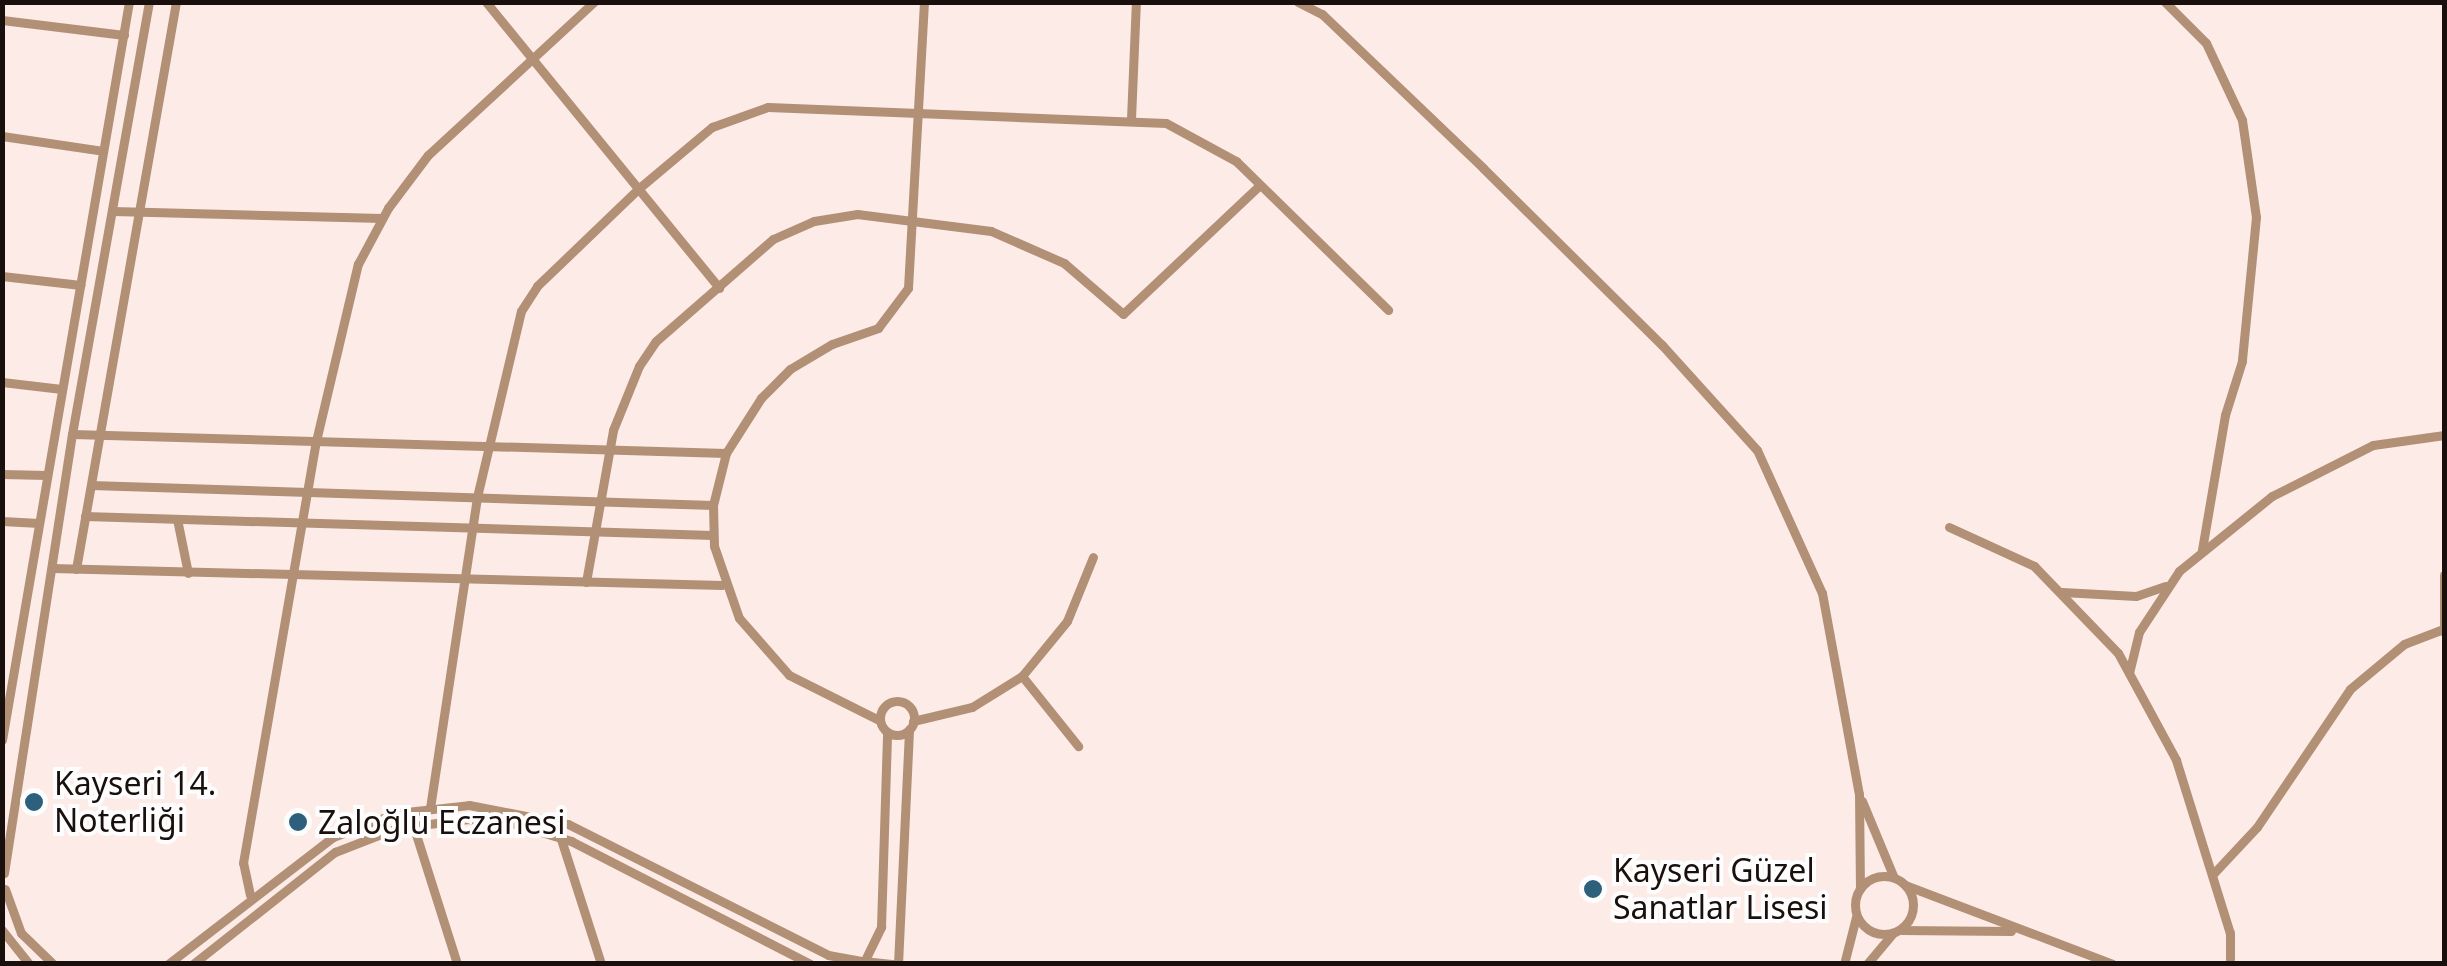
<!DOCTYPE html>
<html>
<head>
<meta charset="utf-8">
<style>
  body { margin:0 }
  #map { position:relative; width:2447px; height:966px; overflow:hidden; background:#fdebe8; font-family:"Noto Sans",sans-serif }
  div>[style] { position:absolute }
  .minor>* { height:9px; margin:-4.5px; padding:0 4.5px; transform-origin:4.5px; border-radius:4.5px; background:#b29075 }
  .minor>.ring { margin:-4.5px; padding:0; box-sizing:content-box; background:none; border:9px solid #b29075; border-radius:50% }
  .dots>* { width:28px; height:28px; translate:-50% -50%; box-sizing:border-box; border:5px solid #fdfdfd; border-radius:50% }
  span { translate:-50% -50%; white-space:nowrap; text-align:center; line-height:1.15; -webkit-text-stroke:8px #fdfdfd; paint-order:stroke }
  .poi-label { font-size:32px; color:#190f0d }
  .left { translate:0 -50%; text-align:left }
  .frame { position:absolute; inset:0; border:5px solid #190f0d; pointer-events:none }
</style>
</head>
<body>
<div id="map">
  <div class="minor">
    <i style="left:486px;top:2px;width:369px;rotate:50.8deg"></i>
    <i style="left:1298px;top:2px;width:27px;rotate:27deg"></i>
    <i style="left:1322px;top:14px;width:223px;rotate:43.7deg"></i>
    <i style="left:1483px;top:168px;width:252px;rotate:44.7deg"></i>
    <i style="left:1662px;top:345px;width:142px;rotate:47.9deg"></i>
    <i style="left:1757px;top:450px;width:157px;rotate:65.6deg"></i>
    <i style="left:1822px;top:593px;width:204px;rotate:79.6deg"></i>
    <i style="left:1859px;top:794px;width:95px;rotate:89.4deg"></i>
    <i style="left:2165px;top:2px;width:58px;rotate:45deg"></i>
    <i style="left:2206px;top:43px;width:85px;rotate:64.9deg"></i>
    <i style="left:2242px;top:120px;width:98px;rotate:81.8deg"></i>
    <i style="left:2256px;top:217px;width:145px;rotate:95.6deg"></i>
    <i style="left:2242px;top:361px;width:57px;rotate:107.5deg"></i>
    <i style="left:2225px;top:415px;width:137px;rotate:99.7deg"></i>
    <i style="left:2px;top:20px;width:123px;rotate:7deg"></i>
    <i style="left:1131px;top:119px;width:117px;rotate:-87.6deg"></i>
    <i style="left:2px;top:136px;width:102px;rotate:8.4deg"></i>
    <i style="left:113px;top:211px;width:269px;rotate:1.5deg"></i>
    <i style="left:2px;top:276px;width:79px;rotate:6.6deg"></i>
    <i style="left:2px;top:382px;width:60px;rotate:6.7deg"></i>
    <i style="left:72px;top:434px;width:654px;rotate:1.66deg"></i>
    <i style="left:726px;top:453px;width:65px;rotate:-57.5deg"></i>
    <i style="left:761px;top:398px;width:41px;rotate:-45deg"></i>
    <i style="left:790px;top:369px;width:49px;rotate:-30.8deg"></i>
    <i style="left:832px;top:344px;width:49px;rotate:-19.2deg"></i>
    <i style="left:878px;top:328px;width:50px;rotate:-53.1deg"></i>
    <i style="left:908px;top:288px;width:286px;rotate:-86.8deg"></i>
    <i style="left:726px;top:453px;width:54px;rotate:104deg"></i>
    <i style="left:713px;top:505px;width:41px;rotate:88.6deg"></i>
    <i style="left:714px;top:546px;width:76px;rotate:70.9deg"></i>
    <i style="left:739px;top:618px;width:76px;rotate:48.7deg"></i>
    <i style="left:789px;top:675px;width:101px;rotate:26.6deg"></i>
    <i style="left:2px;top:474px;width:45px;rotate:1.3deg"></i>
    <i style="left:91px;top:485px;width:622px;rotate:1.84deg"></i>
    <i style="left:85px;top:516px;width:628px;rotate:1.73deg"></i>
    <i style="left:177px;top:519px;width:55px;rotate:78.5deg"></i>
    <i style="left:2px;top:521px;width:37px;rotate:3deg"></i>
    <i style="left:1949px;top:527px;width:94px;rotate:24.6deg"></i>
    <i style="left:2034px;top:566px;width:121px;rotate:46deg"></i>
    <i style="left:2118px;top:653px;width:122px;rotate:61.5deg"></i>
    <i style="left:2176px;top:760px;width:181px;rotate:72.7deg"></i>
    <i style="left:2230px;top:933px;width:26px;rotate:90deg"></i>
    <i style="left:52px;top:568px;width:670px;rotate:1.45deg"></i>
    <i style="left:76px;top:569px;width:576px;rotate:-80deg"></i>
    <i style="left:586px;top:582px;width:154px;rotate:-79.9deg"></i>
    <i style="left:613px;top:430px;width:69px;rotate:-67.9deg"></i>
    <i style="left:639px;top:366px;width:30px;rotate:-56deg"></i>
    <i style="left:656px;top:341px;width:155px;rotate:-41.1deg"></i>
    <i style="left:773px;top:239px;width:45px;rotate:-23.7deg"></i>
    <i style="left:814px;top:221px;width:44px;rotate:-9.2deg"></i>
    <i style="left:857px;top:214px;width:135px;rotate:7.2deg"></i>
    <i style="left:991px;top:231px;width:80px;rotate:23.7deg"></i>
    <i style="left:1064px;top:263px;width:78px;rotate:40.8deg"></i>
    <i style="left:1123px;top:314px;width:188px;rotate:-43.3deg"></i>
    <i style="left:2062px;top:592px;width:74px;rotate:3.1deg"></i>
    <i style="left:2136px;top:596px;width:31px;rotate:-19deg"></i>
    <i style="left:2444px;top:632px;width:57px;rotate:-90deg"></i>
    <i style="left:2129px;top:673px;width:42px;rotate:-76.3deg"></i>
    <i style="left:2139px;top:632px;width:73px;rotate:-56.7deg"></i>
    <i style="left:2179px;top:571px;width:119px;rotate:-38.9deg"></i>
    <i style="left:2272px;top:496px;width:113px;rotate:-26.8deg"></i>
    <i style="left:2373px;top:445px;width:72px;rotate:-8deg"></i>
    <i style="left:1022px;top:676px;width:90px;rotate:51.3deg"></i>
    <i class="ring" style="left:880px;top:701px;width:25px;height:25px"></i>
    <i style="left:913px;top:721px;width:61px;rotate:-13.3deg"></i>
    <i style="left:972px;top:707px;width:59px;rotate:-31.8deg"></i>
    <i style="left:1022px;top:676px;width:71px;rotate:-50.7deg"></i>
    <i style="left:1067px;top:621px;width:69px;rotate:-67.9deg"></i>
    <i style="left:2px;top:740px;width:749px;rotate:-80.24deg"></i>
    <i style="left:1862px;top:801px;width:83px;rotate:67.4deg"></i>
    <i style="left:430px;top:808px;width:315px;rotate:-81.4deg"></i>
    <i style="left:477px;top:497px;width:191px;rotate:-76.7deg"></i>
    <i style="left:521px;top:311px;width:30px;rotate:-57deg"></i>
    <i style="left:537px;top:286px;width:140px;rotate:-43.8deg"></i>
    <i style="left:638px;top:189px;width:97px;rotate:-40deg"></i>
    <i style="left:712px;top:127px;width:59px;rotate:-19.7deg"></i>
    <i style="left:768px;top:107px;width:398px;rotate:2.3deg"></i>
    <i style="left:1166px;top:123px;width:80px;rotate:28.5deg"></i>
    <i style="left:1236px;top:161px;width:213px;rotate:44.4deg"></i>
    <i style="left:413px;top:825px;width:146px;rotate:72.4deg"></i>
    <i style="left:560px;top:836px;width:134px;rotate:72.2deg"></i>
    <i style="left:4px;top:873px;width:444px;rotate:-81.2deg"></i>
    <i style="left:72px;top:434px;width:439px;rotate:-79.9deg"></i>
    <i style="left:2213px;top:874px;width:64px;rotate:-46.9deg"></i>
    <i style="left:2257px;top:827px;width:166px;rotate:-56deg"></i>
    <i style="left:2350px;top:689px;width:70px;rotate:-39.8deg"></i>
    <i style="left:2404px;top:644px;width:42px;rotate:-21deg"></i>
    <i class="ring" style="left:1855px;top:876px;width:49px;height:49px"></i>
    <i style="left:1905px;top:885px;width:222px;rotate:20.8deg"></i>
    <i style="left:5px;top:889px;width:47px;rotate:70deg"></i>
    <i style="left:21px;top:933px;width:45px;rotate:44.1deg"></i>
    <i style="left:250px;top:895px;width:33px;rotate:-102deg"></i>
    <i style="left:243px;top:863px;width:428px;rotate:-80.2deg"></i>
    <i style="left:316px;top:441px;width:182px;rotate:-76.7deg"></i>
    <i style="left:358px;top:264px;width:64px;rotate:-61.8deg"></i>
    <i style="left:388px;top:208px;width:66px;rotate:-53deg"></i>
    <i style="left:428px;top:155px;width:226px;rotate:-42.7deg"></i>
    <i style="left:2px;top:930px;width:43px;rotate:51.5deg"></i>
    <i style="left:1899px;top:930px;width:112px;rotate:0.5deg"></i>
    <i style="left:865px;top:960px;width:37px;rotate:-64deg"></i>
    <i style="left:881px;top:927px;width:195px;rotate:-88.2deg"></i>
    <i style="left:863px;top:961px;width:31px;rotate:6deg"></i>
    <i style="left:168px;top:964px;width:208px;rotate:-37.6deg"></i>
    <i style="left:333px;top:837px;width:68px;rotate:-20.6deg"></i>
    <i style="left:397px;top:813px;width:72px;rotate:-6.3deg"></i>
    <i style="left:469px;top:805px;width:101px;rotate:10.9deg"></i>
    <i style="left:568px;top:824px;width:291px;rotate:26.7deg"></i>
    <i style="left:828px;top:955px;width:35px;rotate:10deg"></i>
    <i style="left:193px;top:964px;width:181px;rotate:-38.3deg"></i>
    <i style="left:335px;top:852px;width:66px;rotate:-21.2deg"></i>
    <i style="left:397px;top:828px;width:72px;rotate:-7.2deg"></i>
    <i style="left:468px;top:819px;width:47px;rotate:6.1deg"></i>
    <i style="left:515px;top:824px;width:59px;rotate:16.9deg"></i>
    <i style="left:571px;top:841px;width:269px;rotate:27.2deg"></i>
    <i style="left:898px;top:964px;width:235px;rotate:-87.3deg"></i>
    <i style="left:1844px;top:964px;width:49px;rotate:-75.7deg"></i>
    <i style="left:1867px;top:964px;width:38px;rotate:-50deg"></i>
  </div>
  <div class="dots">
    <i style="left:34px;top:802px;background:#2d607d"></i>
    <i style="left:298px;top:822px;background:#2d607d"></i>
    <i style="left:1593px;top:889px;background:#2d607d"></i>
  </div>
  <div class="poi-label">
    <span class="left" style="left:54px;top:802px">Kayseri 14.<br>Noterliği</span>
    <span class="left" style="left:318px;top:822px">Zaloğlu Eczanesi</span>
    <span class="left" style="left:1613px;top:889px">Kayseri Güzel<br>Sanatlar Lisesi</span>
  </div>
  <div class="frame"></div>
</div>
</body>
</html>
